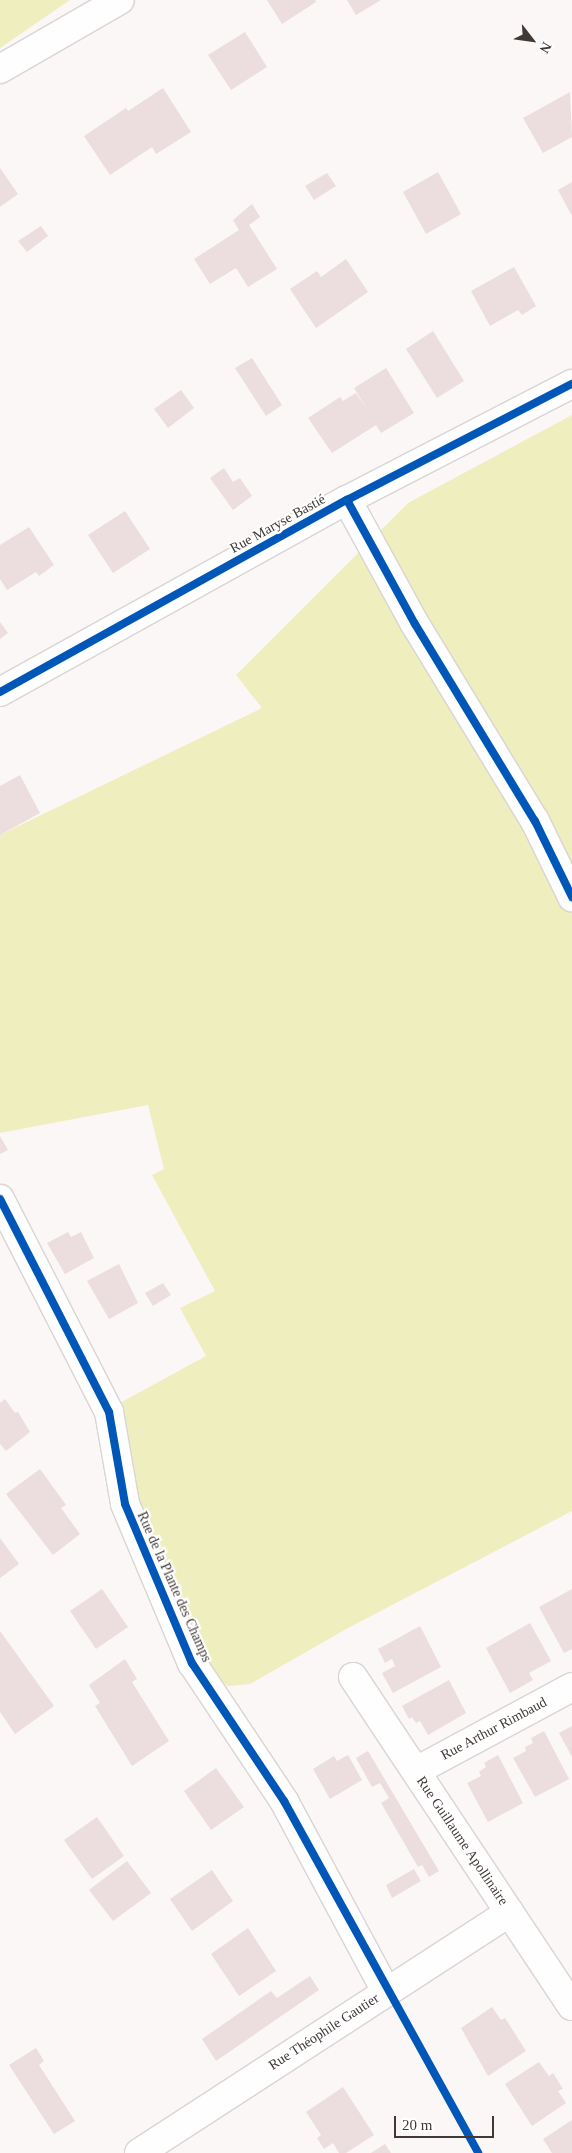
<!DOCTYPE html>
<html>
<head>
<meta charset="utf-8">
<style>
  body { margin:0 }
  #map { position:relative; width:572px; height:2153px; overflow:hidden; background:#fbf7f6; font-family:"Times New Roman",serif }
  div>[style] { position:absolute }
  .green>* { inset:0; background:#eeeebe }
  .building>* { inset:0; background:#ecddde }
  .roads { filter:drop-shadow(1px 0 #dad4d2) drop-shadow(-1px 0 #dad4d2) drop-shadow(0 1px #dad4d2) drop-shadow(0 -1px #dad4d2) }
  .minor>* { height:28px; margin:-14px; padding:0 14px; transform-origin:14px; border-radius:14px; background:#fefefe }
  .cycleway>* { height:8px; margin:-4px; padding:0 4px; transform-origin:4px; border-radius:4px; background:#0057b8 }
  span { translate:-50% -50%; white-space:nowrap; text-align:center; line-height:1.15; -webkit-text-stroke:4.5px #fff; paint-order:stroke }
  .street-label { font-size:14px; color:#413936 }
  .north { position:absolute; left:507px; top:15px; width:50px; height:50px; -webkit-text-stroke:4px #fff; paint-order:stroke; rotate:120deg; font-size:14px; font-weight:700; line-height:20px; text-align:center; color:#413936 }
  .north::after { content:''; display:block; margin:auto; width:18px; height:22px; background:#413936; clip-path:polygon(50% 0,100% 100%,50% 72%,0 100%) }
  .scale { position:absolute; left:394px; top:2116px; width:100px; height:22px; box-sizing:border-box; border:2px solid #413936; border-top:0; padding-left:6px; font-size:15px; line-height:18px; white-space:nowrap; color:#413936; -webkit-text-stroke:4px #fff; paint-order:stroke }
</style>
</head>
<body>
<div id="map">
  <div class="green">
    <i style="clip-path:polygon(0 0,70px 0,0 48px)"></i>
    <i style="clip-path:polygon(572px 415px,572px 1511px,348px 1628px,250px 1684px,228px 1686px,212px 1675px,140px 1507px,118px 1404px,206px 1356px,180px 1308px,215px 1291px,152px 1175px,164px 1169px,148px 1105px,0 1133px,0 835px,262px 708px,236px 675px,408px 503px)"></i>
  </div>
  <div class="building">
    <i style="clip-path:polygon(267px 0,315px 0,316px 2px,282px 24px)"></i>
    <i style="clip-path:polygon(347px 0,381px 0,356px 15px)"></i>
    <i style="clip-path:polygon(245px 32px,267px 67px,231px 90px,208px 55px)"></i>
    <i style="clip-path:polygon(163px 88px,191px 132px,156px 154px,152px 147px,110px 175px,84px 136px,126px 108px,128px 111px)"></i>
    <i style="clip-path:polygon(570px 92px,572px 137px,543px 153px,523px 118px)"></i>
    <i style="clip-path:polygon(0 168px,18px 194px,0 207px)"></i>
    <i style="clip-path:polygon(438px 172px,461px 214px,426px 234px,403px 192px)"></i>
    <i style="clip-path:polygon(327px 173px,336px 186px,314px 200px,305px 186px)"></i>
    <i style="clip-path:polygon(572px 182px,572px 216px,558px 190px)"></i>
    <i style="clip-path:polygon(252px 204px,260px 217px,249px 225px,277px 269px,248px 287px,236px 268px,210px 284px,194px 259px,239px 230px,233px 220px)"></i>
    <i style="clip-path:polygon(41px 226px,48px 236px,27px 252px,18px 241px)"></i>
    <i style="clip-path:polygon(346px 259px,368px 292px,316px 328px,290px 289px,317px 271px,321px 277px)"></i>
    <i style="clip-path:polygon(514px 267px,536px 306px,522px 315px,518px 310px,490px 326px,471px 291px)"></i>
    <i style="clip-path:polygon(433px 331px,464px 381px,437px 398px,406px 349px)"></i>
    <i style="clip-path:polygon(252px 358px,282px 405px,266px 416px,235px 368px)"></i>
    <i style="clip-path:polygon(386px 368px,414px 413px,381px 433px,376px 425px,332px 453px,308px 418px,340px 397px,343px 401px,356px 393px,368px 411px,354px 388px)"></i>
    <i style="clip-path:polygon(181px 390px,194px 408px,168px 428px,154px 409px)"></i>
    <i style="clip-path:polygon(224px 468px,233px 482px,240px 478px,252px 496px,233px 510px,210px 478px)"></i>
    <i style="clip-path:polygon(125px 511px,150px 549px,113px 573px,88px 535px)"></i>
    <i style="clip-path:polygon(29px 527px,54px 565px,39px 576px,36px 572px,7px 590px,0 579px,0 545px)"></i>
    <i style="clip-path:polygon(0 622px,8px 633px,0 639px)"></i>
    <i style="clip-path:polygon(20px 775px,40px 813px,0 835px,0 786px)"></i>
    <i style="clip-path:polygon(0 1136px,8px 1150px,0 1154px)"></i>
    <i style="clip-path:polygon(68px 1232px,71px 1237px,81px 1232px,94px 1258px,65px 1274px,47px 1243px)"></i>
    <i style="clip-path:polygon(119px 1264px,138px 1303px,109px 1319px,87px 1281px)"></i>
    <i style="clip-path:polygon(163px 1283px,171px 1295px,153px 1306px,145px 1293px)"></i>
    <i style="clip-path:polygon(5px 1399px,15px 1413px,18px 1412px,30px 1432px,6px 1451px,0 1444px,0 1403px)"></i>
    <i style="clip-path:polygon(40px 1469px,66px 1505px,61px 1508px,80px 1534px,53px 1555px,6px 1494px)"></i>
    <i style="clip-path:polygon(0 1538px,19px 1564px,0 1578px)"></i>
    <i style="clip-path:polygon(102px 1589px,128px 1627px,96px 1649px,70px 1611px)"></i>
    <i style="clip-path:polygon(572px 1589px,572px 1649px,564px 1653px,539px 1607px)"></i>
    <i style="clip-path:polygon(530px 1623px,551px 1661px,529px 1673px,533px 1680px,510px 1693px,486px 1648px)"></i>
    <i style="clip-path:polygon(420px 1626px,441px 1667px,393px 1693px,382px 1673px,395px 1666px,392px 1659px,385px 1663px,378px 1649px)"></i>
    <i style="clip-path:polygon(0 1631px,54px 1706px,15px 1734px,0 1712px)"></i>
    <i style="clip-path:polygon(125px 1659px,137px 1679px,132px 1682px,169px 1741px,132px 1766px,95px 1706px,100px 1703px,89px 1685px)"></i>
    <i style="clip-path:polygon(449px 1680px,466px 1713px,428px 1735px,420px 1721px,416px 1723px,412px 1717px,409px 1719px,402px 1706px)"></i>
    <i style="clip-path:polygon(572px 1726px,572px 1757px,559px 1733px)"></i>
    <i style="clip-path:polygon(544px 1731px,569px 1779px,535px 1797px,513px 1758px,526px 1751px,525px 1747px,533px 1743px,531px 1738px)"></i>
    <i style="clip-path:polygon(368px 1751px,439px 1871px,429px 1877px,422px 1865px,418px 1867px,381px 1803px,389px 1798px,380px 1783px,372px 1787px,356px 1758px)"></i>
    <i style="clip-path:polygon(348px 1755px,362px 1780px,330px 1799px,313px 1769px,334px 1756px,337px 1761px)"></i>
    <i style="clip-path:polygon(498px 1755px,523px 1803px,488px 1822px,467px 1783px,481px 1776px,479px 1772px,486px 1767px,484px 1763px)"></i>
    <i style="clip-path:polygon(216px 1768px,244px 1807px,211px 1830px,184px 1791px)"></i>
    <i style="clip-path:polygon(97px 1817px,124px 1856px,92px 1879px,64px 1840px)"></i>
    <i style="clip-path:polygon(127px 1861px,151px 1893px,113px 1921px,89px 1890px)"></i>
    <i style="clip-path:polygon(414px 1869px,421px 1881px,392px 1898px,386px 1885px)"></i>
    <i style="clip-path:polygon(212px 1870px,233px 1901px,192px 1931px,170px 1899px)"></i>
    <i style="clip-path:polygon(248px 1928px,276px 1971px,239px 1996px,211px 1954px)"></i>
    <i style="clip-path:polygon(310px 1976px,319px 1990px,216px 2061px,202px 2039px,271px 1991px,277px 1998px)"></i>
    <i style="clip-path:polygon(492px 2007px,501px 2020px,505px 2018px,526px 2051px,488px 2076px,461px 2028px)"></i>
    <i style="clip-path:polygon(36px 2048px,44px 2061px,39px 2065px,75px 2121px,54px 2134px,9px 2065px)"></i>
    <i style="clip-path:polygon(539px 2062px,549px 2076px,553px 2073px,563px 2089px,558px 2091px,566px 2103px,532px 2126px,505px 2084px)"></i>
    <i style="clip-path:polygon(343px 2087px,374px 2135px,346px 2153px,339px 2153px,333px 2143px,324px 2149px,317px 2138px,321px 2135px,306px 2112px)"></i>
    <i style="clip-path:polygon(572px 2120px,572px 2153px,552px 2153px,543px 2139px)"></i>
    <i style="clip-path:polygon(385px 2144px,391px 2153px,371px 2153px)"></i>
  </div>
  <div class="roads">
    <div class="minor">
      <i style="left:0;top:69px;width:138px;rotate:-29.9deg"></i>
      <i style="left:347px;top:500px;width:141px;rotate:61.3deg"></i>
      <i style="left:415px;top:624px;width:231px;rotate:58.7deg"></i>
      <i style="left:535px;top:821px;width:85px;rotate:64deg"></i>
      <i style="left:0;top:692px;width:397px;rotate:-29deg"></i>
      <i style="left:347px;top:500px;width:253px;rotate:-27.3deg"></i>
      <i style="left:0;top:1199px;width:239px;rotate:62.9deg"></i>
      <i style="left:109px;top:1412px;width:93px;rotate:80.1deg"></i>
      <i style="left:125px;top:1504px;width:173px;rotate:67.2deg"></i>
      <i style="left:192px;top:1663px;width:166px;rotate:56.3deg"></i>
      <i style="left:284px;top:1801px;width:216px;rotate:61.8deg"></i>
      <i style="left:353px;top:1677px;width:395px;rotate:56.4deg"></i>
      <i style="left:416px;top:1771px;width:177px;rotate:-28.3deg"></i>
      <i style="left:139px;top:2153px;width:442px;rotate:-33deg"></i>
    </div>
  </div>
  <div class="cycleway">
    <i style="left:347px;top:500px;width:141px;rotate:61.3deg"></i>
    <i style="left:415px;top:624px;width:231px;rotate:58.7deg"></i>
    <i style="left:535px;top:821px;width:85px;rotate:64deg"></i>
    <i style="left:0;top:692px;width:397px;rotate:-29deg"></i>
    <i style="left:347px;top:500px;width:253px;rotate:-27.3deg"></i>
    <i style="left:0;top:1199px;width:239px;rotate:62.9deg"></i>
    <i style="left:109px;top:1412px;width:93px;rotate:80.1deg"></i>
    <i style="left:125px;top:1504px;width:173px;rotate:67.2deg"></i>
    <i style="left:192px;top:1663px;width:166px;rotate:56.3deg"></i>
    <i style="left:284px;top:1801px;width:402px;rotate:61.1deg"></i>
  </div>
  <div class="street-label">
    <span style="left:278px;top:524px;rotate:-29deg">Rue Maryse Bastié</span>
    <span style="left:174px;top:1587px;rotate:66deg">Rue de la Plante des Champs</span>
    <span style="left:494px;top:1729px;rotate:-28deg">Rue Arthur Rimbaud</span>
    <span style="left:462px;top:1841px;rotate:56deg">Rue Guillaume Apollinaire</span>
    <span style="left:324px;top:2032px;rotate:-33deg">Rue Théophile Gautier</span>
  </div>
  <div class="north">N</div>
  <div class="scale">20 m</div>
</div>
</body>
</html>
